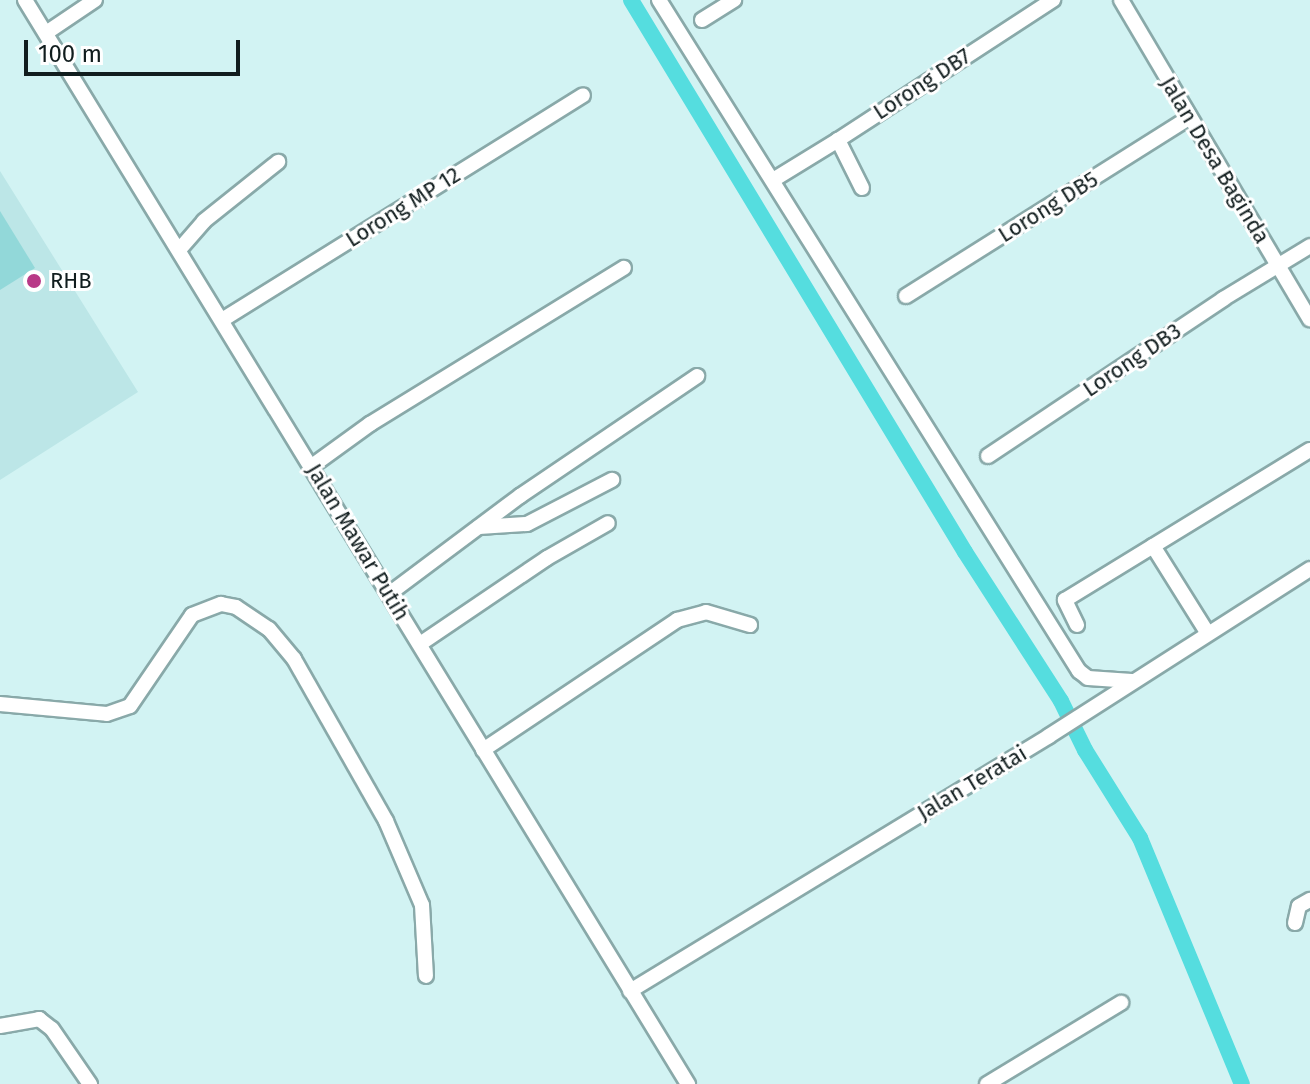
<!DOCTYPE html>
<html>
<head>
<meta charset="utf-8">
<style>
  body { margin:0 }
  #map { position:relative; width:1310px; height:1084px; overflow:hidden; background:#d2f3f3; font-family:"Fira Sans",sans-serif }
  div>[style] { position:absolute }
  .built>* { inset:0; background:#bce6e7 }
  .green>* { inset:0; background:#92d8d9 }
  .canal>* { height:16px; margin:-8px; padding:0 8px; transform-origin:8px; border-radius:8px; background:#55dddf }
  .roads { filter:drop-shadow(2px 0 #89a9a9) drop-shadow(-2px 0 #89a9a9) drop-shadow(0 2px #89a9a9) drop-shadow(0 -2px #89a9a9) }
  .minor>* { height:14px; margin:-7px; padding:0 7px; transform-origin:7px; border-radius:7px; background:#fff }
  .dots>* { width:22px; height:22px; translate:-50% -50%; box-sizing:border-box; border:4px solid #fff; border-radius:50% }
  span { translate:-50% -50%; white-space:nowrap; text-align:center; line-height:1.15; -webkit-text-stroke:6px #fff; paint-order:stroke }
  .street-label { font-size:22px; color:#111d1e }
  .poi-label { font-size:22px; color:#111d1e }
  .left { translate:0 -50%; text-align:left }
  .scale { position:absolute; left:24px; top:40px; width:216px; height:36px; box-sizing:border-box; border:4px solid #111d1e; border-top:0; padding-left:10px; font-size:24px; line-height:28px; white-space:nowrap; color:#111d1e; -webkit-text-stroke:6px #fff; paint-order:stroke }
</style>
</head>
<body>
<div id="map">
  <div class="built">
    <i style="clip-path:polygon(0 171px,138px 392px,0 480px)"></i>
  </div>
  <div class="green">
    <i style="clip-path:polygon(0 211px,35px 268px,0 290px)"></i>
  </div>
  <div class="canal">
    <i style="left:631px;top:0;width:645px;rotate:58.82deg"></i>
    <i style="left:965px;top:552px;width:177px;rotate:57.2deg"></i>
    <i style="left:1061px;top:701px;width:55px;rotate:63.9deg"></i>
    <i style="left:1085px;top:750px;width:104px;rotate:58deg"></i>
    <i style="left:1140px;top:838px;width:266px;rotate:67.5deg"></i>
  </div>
  <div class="roads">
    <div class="minor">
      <i style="left:25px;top:0;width:1271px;rotate:58.55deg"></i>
      <i style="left:659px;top:0;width:792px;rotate:57.96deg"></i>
      <i style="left:1079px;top:671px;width:11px;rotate:38deg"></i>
      <i style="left:1088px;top:678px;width:44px;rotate:3.9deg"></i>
      <i style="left:1121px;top:0;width:371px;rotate:59.4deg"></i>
      <i style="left:702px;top:20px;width:38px;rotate:-32deg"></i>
      <i style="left:46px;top:33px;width:59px;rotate:-34deg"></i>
      <i style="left:773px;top:180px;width:76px;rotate:-31.6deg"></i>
      <i style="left:862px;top:188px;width:54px;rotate:-116.6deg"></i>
      <i style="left:838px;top:140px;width:257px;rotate:-33.1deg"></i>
      <i style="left:179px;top:250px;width:38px;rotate:-49deg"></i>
      <i style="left:204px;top:221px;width:95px;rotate:-38.6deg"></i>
      <i style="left:906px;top:296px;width:334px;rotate:-32.2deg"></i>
      <i style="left:222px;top:320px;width:425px;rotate:-31.9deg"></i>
      <i style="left:988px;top:456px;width:283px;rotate:-33.7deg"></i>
      <i style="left:1223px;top:299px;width:102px;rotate:-31.3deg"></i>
      <i style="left:312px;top:466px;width:72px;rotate:-35.9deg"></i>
      <i style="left:370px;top:424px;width:298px;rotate:-31.6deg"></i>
      <i style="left:479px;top:527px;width:48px;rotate:-3.6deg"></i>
      <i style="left:527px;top:524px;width:96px;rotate:-27.4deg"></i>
      <i style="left:1153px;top:546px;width:102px;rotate:57.9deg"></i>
      <i style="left:389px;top:594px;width:164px;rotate:-36.8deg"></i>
      <i style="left:520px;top:496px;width:214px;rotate:-34.1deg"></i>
      <i style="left:1077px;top:625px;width:28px;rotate:-116deg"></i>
      <i style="left:1065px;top:600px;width:287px;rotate:-31.5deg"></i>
      <i style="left:420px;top:644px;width:153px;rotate:-34.1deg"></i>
      <i style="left:547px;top:558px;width:70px;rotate:-29.8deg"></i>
      <i style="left:0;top:704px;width:107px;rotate:5.3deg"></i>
      <i style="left:107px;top:714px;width:24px;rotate:-19deg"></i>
      <i style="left:130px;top:706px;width:110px;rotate:-55.7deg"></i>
      <i style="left:192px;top:615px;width:31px;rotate:-21deg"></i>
      <i style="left:221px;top:604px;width:15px;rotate:11deg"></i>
      <i style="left:236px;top:607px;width:40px;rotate:34deg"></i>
      <i style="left:269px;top:629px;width:39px;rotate:50deg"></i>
      <i style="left:294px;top:659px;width:186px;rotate:60.4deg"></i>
      <i style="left:386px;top:821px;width:91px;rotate:66.8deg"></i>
      <i style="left:422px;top:905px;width:71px;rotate:86.8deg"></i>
      <i style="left:483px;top:750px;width:234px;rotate:-33.8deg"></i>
      <i style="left:677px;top:620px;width:30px;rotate:-15deg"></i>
      <i style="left:706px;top:612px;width:46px;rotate:16.5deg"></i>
      <i style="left:1295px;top:923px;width:17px;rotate:-77deg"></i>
      <i style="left:1299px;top:906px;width:13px;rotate:-29deg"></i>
      <i style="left:630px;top:991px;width:490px;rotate:-31.3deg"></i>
      <i style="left:1049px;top:736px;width:310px;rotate:-32.6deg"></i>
      <i style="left:0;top:1026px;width:40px;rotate:-10deg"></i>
      <i style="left:39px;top:1019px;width:16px;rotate:38deg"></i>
      <i style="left:52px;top:1029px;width:67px;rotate:55.4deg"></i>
      <i style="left:987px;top:1084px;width:157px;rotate:-31.2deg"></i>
    </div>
  </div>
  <div class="dots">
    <i style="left:34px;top:281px;background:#b83987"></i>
  </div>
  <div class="street-label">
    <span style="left:922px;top:84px;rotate:-33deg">Lorong DB7</span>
    <span style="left:1215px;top:160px;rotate:59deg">Jalan Desa Baginda</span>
    <span style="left:403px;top:207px;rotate:-32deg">Lorong MP 12</span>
    <span style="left:1048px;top:207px;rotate:-32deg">Lorong DB5</span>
    <span style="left:1132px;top:360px;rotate:-34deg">Lorong DB3</span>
    <span style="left:358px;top:542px;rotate:59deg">Jalan Mawar Putih</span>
    <span style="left:972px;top:783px;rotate:-31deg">Jalan Teratai</span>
  </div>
  <div class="poi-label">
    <span class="left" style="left:50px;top:281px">RHB</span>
  </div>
  <div class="scale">100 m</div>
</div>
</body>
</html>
